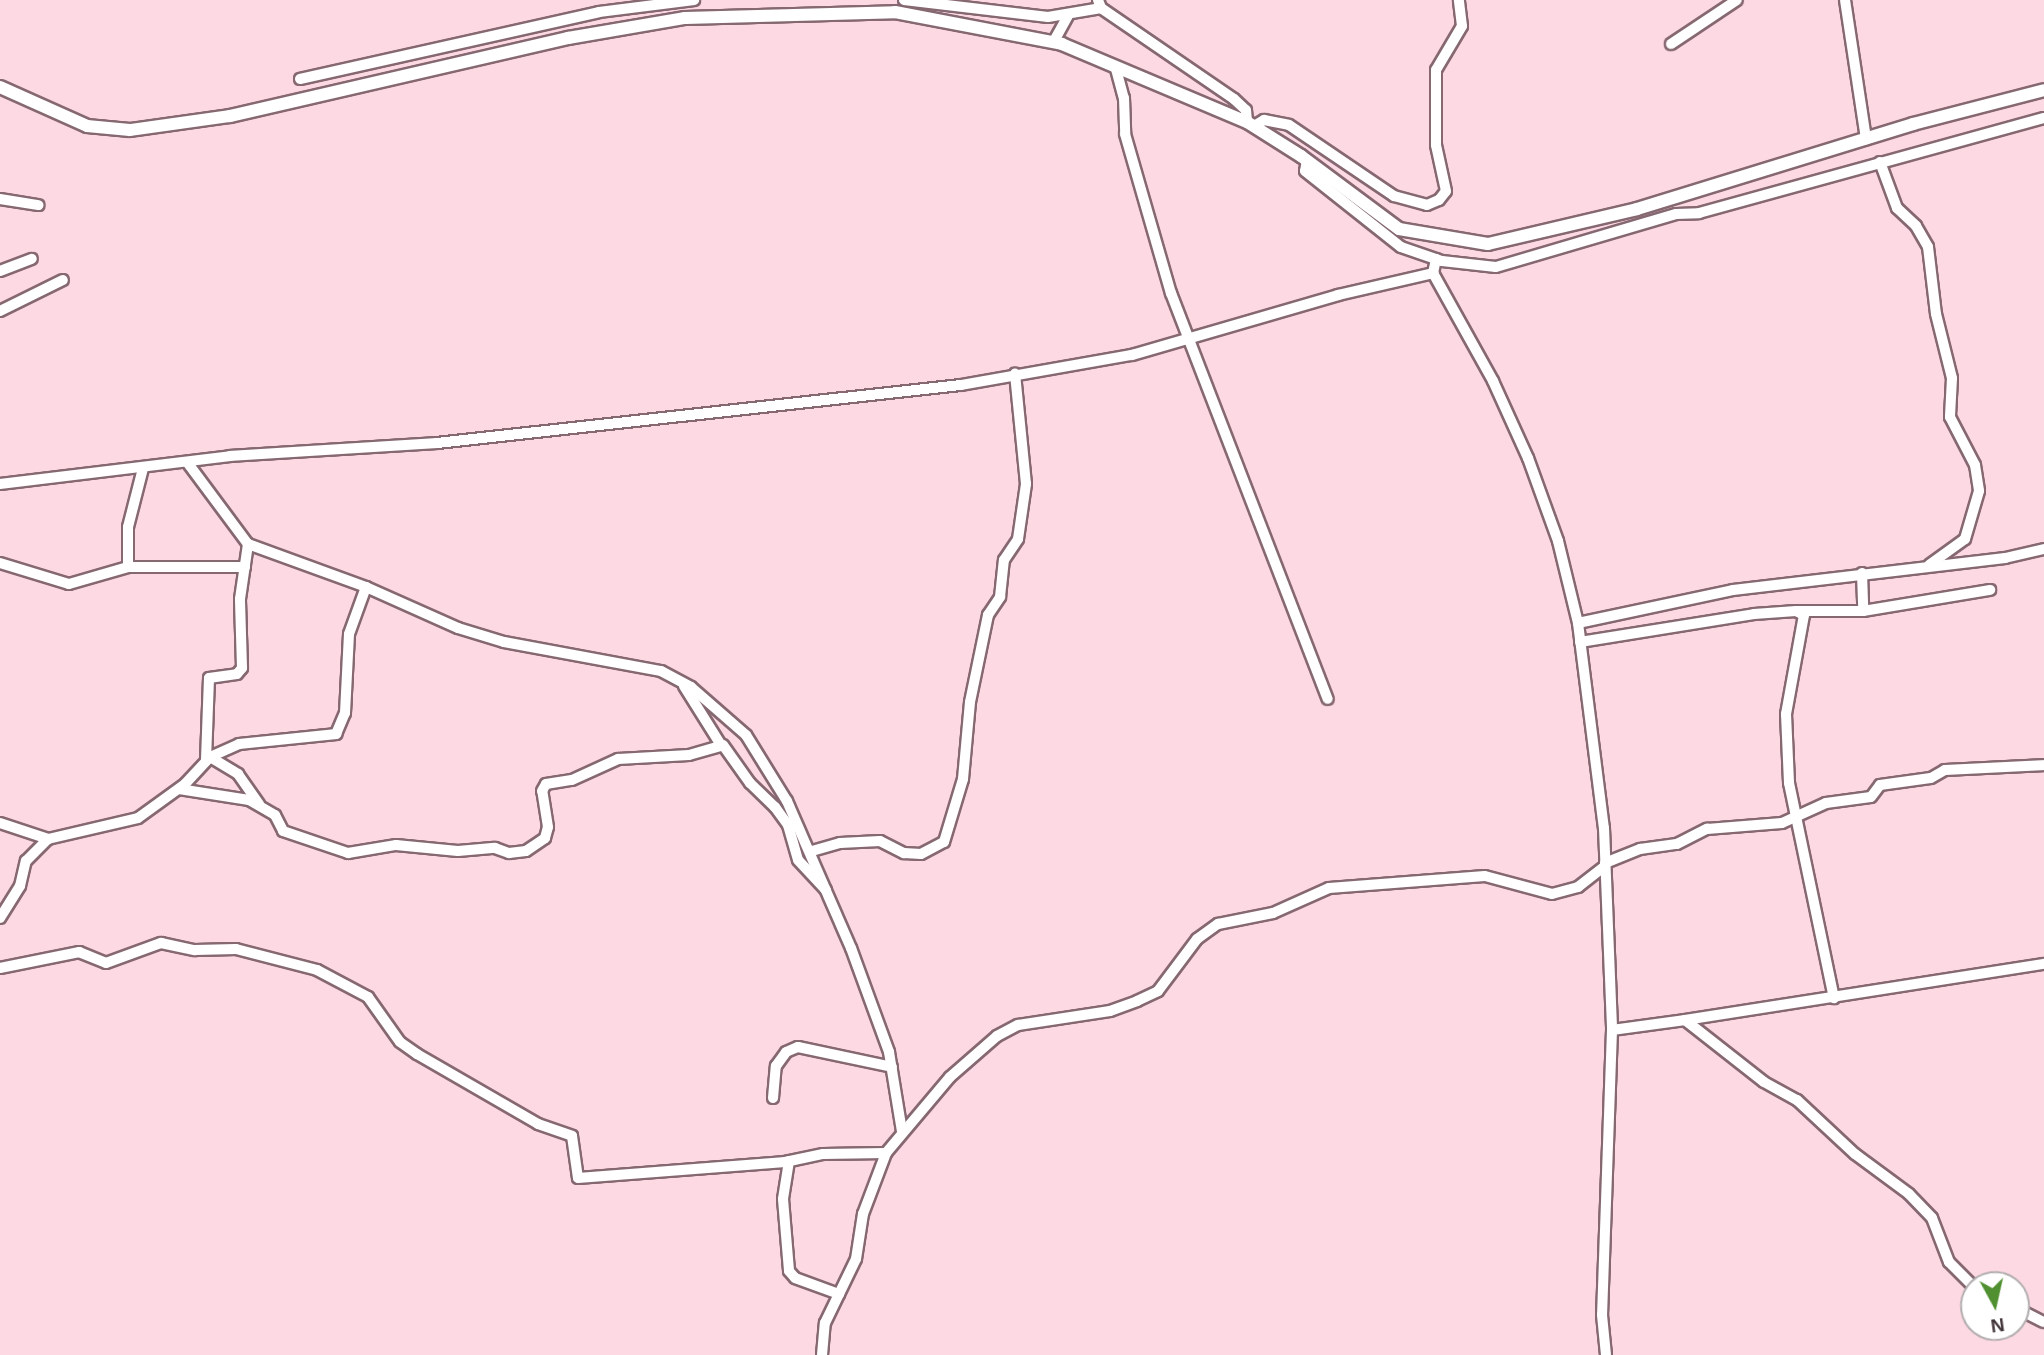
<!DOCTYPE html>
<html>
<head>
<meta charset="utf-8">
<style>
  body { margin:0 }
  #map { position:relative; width:2044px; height:1355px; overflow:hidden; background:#fdd9e3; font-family:Arial,sans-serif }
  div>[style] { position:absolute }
  .roads { filter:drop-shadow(2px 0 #866871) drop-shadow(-2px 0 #866871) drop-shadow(0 2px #866871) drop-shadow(0 -2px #866871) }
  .minor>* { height:10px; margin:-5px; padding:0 5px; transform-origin:5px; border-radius:5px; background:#fff }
  .tertiary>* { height:12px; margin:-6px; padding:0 6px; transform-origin:6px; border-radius:6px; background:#fff }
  span { translate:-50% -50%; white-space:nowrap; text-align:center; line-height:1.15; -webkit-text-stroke:5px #fff; paint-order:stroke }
  .north { position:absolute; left:1960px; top:1271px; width:70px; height:70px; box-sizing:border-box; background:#fff; border:2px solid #b3aeaf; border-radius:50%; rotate:172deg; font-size:19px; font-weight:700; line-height:28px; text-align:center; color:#413438 }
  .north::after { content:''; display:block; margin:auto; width:24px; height:32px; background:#519031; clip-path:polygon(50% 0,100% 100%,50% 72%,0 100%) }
</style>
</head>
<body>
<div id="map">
  <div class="roads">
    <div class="minor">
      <i style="left:904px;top:0;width:145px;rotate:6.7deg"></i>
      <i style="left:1048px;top:17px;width:54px;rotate:-9.6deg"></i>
      <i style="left:1098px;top:0;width:9px;rotate:69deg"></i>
      <i style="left:1101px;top:8px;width:161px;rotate:34.4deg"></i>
      <i style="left:1234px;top:99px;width:16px;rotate:43deg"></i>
      <i style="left:1246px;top:110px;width:12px;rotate:85deg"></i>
      <i style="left:1845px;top:0;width:141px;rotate:81.4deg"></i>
      <i style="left:1054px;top:41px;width:29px;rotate:-61deg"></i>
      <i style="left:1671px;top:44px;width:79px;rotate:-33.7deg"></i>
      <i style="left:1116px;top:69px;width:30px;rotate:75deg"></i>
      <i style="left:1124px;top:98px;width:36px;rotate:88deg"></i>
      <i style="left:1125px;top:134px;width:166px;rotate:73.9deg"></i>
      <i style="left:1171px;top:293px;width:435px;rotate:68.9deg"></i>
      <i style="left:300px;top:79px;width:306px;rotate:-12.6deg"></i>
      <i style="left:599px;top:12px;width:96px;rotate:-7.2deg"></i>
      <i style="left:1254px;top:126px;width:12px;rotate:-31deg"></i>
      <i style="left:1264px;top:120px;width:25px;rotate:11deg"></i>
      <i style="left:1289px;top:125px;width:127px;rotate:34.1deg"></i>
      <i style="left:1394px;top:196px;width:34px;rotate:15deg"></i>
      <i style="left:1427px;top:205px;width:13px;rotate:-23deg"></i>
      <i style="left:1439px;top:200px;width:11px;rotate:-52deg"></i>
      <i style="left:1446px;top:191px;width:47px;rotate:-102.3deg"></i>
      <i style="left:1436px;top:145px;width:75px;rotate:-90deg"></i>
      <i style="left:1436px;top:70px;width:51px;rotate:-59.4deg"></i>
      <i style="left:1462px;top:26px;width:26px;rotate:-97deg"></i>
      <i style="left:1307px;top:160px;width:11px;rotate:100deg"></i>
      <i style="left:1305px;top:171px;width:122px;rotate:38.4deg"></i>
      <i style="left:1401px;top:247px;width:43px;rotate:18.9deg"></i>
      <i style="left:1442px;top:261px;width:54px;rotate:6.3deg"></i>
      <i style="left:1496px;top:267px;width:188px;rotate:-16.4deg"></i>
      <i style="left:1676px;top:214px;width:23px;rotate:-2deg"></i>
      <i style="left:1699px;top:213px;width:358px;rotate:-15.4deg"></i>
      <i style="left:1880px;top:162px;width:49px;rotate:69.7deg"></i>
      <i style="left:1897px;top:208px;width:26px;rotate:43deg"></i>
      <i style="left:1916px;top:226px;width:24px;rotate:60deg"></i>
      <i style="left:1928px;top:247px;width:67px;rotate:83.2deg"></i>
      <i style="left:1936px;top:314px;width:66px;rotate:76deg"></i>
      <i style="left:1952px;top:378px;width:39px;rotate:93deg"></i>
      <i style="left:1950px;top:417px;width:54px;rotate:62.5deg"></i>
      <i style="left:1975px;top:465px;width:26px;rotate:81deg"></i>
      <i style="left:1979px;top:491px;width:50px;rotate:106.3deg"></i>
      <i style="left:1965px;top:539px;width:44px;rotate:144.2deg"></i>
      <i style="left:0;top:199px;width:39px;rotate:9deg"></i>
      <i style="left:1436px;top:259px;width:14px;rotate:102deg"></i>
      <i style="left:1433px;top:273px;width:124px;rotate:60.9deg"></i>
      <i style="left:1493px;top:381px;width:85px;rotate:65.6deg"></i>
      <i style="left:1528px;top:458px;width:88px;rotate:70.1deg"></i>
      <i style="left:1558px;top:541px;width:84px;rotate:76.3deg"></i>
      <i style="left:1578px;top:623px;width:207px;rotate:82.8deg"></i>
      <i style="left:1604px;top:828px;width:202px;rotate:87.7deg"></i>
      <i style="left:1612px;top:1030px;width:285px;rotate:92deg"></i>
      <i style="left:1602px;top:1315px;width:40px;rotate:84.3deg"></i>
      <i style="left:0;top:271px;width:34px;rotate:-21deg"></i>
      <i style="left:0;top:311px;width:70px;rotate:-26.2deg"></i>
      <i style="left:187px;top:462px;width:102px;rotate:53.4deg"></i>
      <i style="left:248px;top:544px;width:126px;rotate:20deg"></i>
      <i style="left:366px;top:587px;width:101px;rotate:24deg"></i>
      <i style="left:458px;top:628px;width:48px;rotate:16.9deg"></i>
      <i style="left:504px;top:642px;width:160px;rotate:10.5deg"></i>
      <i style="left:661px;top:671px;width:34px;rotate:28deg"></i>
      <i style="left:691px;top:687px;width:73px;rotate:41.1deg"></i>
      <i style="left:746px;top:735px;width:78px;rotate:58.2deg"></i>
      <i style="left:787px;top:801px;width:160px;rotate:66.5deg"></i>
      <i style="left:851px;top:948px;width:111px;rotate:69.9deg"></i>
      <i style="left:889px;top:1052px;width:80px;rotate:80.7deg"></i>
      <i style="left:0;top:484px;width:232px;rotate:-6.9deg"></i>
      <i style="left:230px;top:456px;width:207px;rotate:-3.6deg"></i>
      <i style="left:437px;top:443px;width:527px;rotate:-6.32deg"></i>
      <i style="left:961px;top:385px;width:174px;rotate:-10deg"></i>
      <i style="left:1132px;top:355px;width:215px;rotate:-16.2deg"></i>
      <i style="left:1338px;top:295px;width:98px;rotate:-13deg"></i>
      <i style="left:0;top:563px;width:72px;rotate:16.9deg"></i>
      <i style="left:69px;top:584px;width:61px;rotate:-16.1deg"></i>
      <i style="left:128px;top:567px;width:117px"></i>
      <i style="left:128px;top:567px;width:40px;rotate:-90deg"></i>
      <i style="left:128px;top:527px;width:61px;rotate:-75.7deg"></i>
      <i style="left:1862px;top:573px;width:38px;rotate:88deg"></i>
      <i style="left:1797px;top:611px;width:66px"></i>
      <i style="left:1863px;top:611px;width:129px;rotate:-9.4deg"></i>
      <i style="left:1578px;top:623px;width:158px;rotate:-12deg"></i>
      <i style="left:1733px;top:590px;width:274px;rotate:-6.7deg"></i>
      <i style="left:2005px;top:558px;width:40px;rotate:-13deg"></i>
      <i style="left:1580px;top:642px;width:176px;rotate:-9.1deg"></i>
      <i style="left:1754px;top:614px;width:42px;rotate:-4.1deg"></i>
      <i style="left:1796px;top:611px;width:9px;rotate:27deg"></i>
      <i style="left:1804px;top:615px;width:101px;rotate:100.3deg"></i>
      <i style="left:1786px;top:714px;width:69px;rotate:87.5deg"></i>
      <i style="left:1789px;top:783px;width:220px;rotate:78.2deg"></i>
      <i style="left:684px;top:686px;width:70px;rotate:57.9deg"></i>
      <i style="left:210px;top:757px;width:33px;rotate:31deg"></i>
      <i style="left:238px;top:774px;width:37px;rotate:55deg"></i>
      <i style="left:206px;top:760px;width:82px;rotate:-87.9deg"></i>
      <i style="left:209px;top:678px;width:28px;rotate:-8deg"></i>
      <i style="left:237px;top:674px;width:8px;rotate:-50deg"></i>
      <i style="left:242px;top:668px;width:69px;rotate:-91.7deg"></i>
      <i style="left:240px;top:599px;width:56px;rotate:-81.7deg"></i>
      <i style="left:179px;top:789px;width:71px;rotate:8.9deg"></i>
      <i style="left:249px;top:800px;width:30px;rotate:30deg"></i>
      <i style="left:275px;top:815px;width:18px;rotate:63deg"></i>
      <i style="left:283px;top:831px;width:69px;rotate:18.7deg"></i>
      <i style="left:348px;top:853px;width:49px;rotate:-9.5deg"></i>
      <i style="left:396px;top:845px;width:62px;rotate:5.5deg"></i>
      <i style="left:458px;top:851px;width:37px;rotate:-5deg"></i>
      <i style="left:495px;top:848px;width:15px;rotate:20deg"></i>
      <i style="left:509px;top:853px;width:17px;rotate:-7deg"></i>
      <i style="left:526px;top:851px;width:23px;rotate:-34deg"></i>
      <i style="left:545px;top:838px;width:11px;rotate:-75deg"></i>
      <i style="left:548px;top:827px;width:36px;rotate:-99deg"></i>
      <i style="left:542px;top:791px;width:8px;rotate:-60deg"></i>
      <i style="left:546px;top:784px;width:26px;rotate:-9deg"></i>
      <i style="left:572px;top:780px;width:51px;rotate:-24.5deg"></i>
      <i style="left:618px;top:759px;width:71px;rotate:-3.2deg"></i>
      <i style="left:689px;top:755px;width:35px;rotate:-16deg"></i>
      <i style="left:723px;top:745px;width:47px;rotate:54.6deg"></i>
      <i style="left:750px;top:783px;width:35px;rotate:44deg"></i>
      <i style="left:775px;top:807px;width:22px;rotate:54deg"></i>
      <i style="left:788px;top:825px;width:36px;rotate:74deg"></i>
      <i style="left:798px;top:860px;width:41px;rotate:47deg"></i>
      <i style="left:0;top:823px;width:51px;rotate:18.4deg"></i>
      <i style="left:812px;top:851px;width:29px;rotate:-16deg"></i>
      <i style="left:840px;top:843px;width:40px;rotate:-2.9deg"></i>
      <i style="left:880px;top:841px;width:27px;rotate:27deg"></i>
      <i style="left:904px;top:853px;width:17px;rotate:3deg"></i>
      <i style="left:921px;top:854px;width:26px;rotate:-28deg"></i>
      <i style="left:944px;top:842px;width:66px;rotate:-73.2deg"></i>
      <i style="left:963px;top:779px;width:77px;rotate:-84.8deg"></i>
      <i style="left:970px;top:702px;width:89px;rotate:-78.3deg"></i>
      <i style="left:988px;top:615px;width:22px;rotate:-56deg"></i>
      <i style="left:1000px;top:597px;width:37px;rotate:-84deg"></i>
      <i style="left:1004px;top:560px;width:25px;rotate:-56deg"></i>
      <i style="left:1018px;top:539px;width:56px;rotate:-81.7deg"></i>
      <i style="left:1026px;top:484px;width:111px;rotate:-95.7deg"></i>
      <i style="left:1605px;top:863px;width:38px;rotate:-22deg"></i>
      <i style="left:1640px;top:849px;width:37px;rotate:-8deg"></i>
      <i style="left:1677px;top:844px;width:34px;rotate:-27deg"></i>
      <i style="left:1707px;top:829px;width:75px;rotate:-4.6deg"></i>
      <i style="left:1782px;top:823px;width:48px;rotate:-24.4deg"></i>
      <i style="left:1826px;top:803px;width:45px;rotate:-7.6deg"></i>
      <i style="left:1871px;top:797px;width:15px;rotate:-53deg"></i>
      <i style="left:1880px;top:785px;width:51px;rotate:-7.8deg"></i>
      <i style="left:1931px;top:778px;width:16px;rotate:-30deg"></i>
      <i style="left:1945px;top:770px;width:99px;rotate:-2.9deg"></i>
      <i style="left:0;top:918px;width:38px;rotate:-58deg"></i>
      <i style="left:20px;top:886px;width:26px;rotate:-77deg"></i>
      <i style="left:26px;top:861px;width:31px;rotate:-45deg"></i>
      <i style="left:48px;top:839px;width:92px;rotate:-13.1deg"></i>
      <i style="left:138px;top:818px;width:58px;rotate:-35.9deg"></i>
      <i style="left:185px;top:784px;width:37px;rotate:-47deg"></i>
      <i style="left:210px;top:757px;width:32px;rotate:-24deg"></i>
      <i style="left:239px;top:744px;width:98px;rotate:-5.9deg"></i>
      <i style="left:336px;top:734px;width:23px;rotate:-67deg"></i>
      <i style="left:345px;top:713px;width:79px;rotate:-87.1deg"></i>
      <i style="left:349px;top:634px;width:50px;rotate:-70.1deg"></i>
      <i style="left:0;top:968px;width:81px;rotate:-11.4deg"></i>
      <i style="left:79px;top:952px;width:29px;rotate:22deg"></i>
      <i style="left:106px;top:963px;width:59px;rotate:-20deg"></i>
      <i style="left:161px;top:943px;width:35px;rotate:12deg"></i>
      <i style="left:195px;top:950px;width:41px;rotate:-1.4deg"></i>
      <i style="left:236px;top:949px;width:84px;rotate:14.5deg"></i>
      <i style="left:317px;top:970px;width:58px;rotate:27.9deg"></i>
      <i style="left:368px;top:997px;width:55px;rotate:54.6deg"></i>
      <i style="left:400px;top:1042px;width:21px;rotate:35deg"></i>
      <i style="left:417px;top:1054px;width:140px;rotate:30deg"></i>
      <i style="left:538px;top:1124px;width:36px;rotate:19deg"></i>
      <i style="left:572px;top:1136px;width:42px;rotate:81.9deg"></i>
      <i style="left:578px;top:1178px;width:208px;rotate:-4.4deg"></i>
      <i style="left:785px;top:1162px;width:39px;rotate:-12deg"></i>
      <i style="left:823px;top:1154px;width:63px;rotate:-0.9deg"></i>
      <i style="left:1685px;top:1020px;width:363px;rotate:-8.9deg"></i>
      <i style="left:1612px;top:1030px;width:74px;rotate:-7.8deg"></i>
      <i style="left:1685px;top:1020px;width:100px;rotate:38.1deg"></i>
      <i style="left:1764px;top:1082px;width:38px;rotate:29deg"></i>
      <i style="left:1797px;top:1100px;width:79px;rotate:43deg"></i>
      <i style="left:1855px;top:1154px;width:67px;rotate:36.5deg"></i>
      <i style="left:1909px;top:1194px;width:33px;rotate:46deg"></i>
      <i style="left:1932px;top:1218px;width:47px;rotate:68.9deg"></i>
      <i style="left:1949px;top:1262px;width:35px;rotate:45deg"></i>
      <i style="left:773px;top:1098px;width:32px;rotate:-85deg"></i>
      <i style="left:776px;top:1066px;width:17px;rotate:-54deg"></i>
      <i style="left:786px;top:1052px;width:13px;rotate:-23deg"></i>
      <i style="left:798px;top:1047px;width:96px;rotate:12deg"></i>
      <i style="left:789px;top:1161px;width:38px;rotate:99deg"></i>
      <i style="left:783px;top:1199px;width:72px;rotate:85.2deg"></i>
      <i style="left:789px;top:1271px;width:9px;rotate:49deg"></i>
      <i style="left:795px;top:1278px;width:47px;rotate:20deg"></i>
      <i style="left:2016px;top:1308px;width:31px;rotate:27deg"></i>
      <i style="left:822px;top:1355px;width:32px;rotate:-85deg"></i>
      <i style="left:825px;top:1323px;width:71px;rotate:-64.2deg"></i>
      <i style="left:856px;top:1259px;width:46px;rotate:-81.2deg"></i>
      <i style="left:863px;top:1214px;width:65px;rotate:-69.3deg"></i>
      <i style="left:886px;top:1153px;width:99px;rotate:-49.9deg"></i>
      <i style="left:950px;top:1077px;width:62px;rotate:-41.1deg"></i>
      <i style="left:997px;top:1036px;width:24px;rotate:-28deg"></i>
      <i style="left:1018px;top:1025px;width:93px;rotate:-8.7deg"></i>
      <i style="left:1110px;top:1011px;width:29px;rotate:-20deg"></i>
      <i style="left:1137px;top:1001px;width:23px;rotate:-25deg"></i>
      <i style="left:1158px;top:991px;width:65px;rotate:-53.1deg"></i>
      <i style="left:1197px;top:939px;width:26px;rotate:-36deg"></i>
      <i style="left:1218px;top:924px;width:56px;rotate:-11.3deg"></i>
      <i style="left:1273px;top:913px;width:61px;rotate:-24.1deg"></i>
      <i style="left:1329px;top:888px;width:156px;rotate:-4.4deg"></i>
      <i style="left:1485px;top:876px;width:69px;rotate:15deg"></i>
      <i style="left:1552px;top:894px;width:27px;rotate:-15deg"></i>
      <i style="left:1578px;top:887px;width:34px;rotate:-38deg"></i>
    </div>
    <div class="tertiary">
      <i style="left:0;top:87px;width:95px;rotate:24.1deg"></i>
      <i style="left:87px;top:126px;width:43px;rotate:5.3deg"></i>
      <i style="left:130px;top:130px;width:101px;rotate:-8deg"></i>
      <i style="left:230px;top:116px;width:347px;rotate:-13deg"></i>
      <i style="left:568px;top:38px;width:119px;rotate:-9.7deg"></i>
      <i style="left:685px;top:18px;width:210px;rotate:-1.6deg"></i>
      <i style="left:895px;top:12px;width:170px;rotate:10.8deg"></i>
      <i style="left:1062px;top:44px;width:201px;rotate:22.9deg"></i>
      <i style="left:1247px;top:122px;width:64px;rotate:32.2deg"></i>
      <i style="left:1301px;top:156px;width:122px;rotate:36.7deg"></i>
      <i style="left:1399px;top:229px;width:90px;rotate:9.6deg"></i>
      <i style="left:1488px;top:244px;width:153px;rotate:-13.2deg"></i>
      <i style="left:1637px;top:209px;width:289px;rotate:-17.1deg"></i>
      <i style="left:1913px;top:124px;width:135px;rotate:-14.5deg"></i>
    </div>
  </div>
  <div class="north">N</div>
</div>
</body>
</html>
